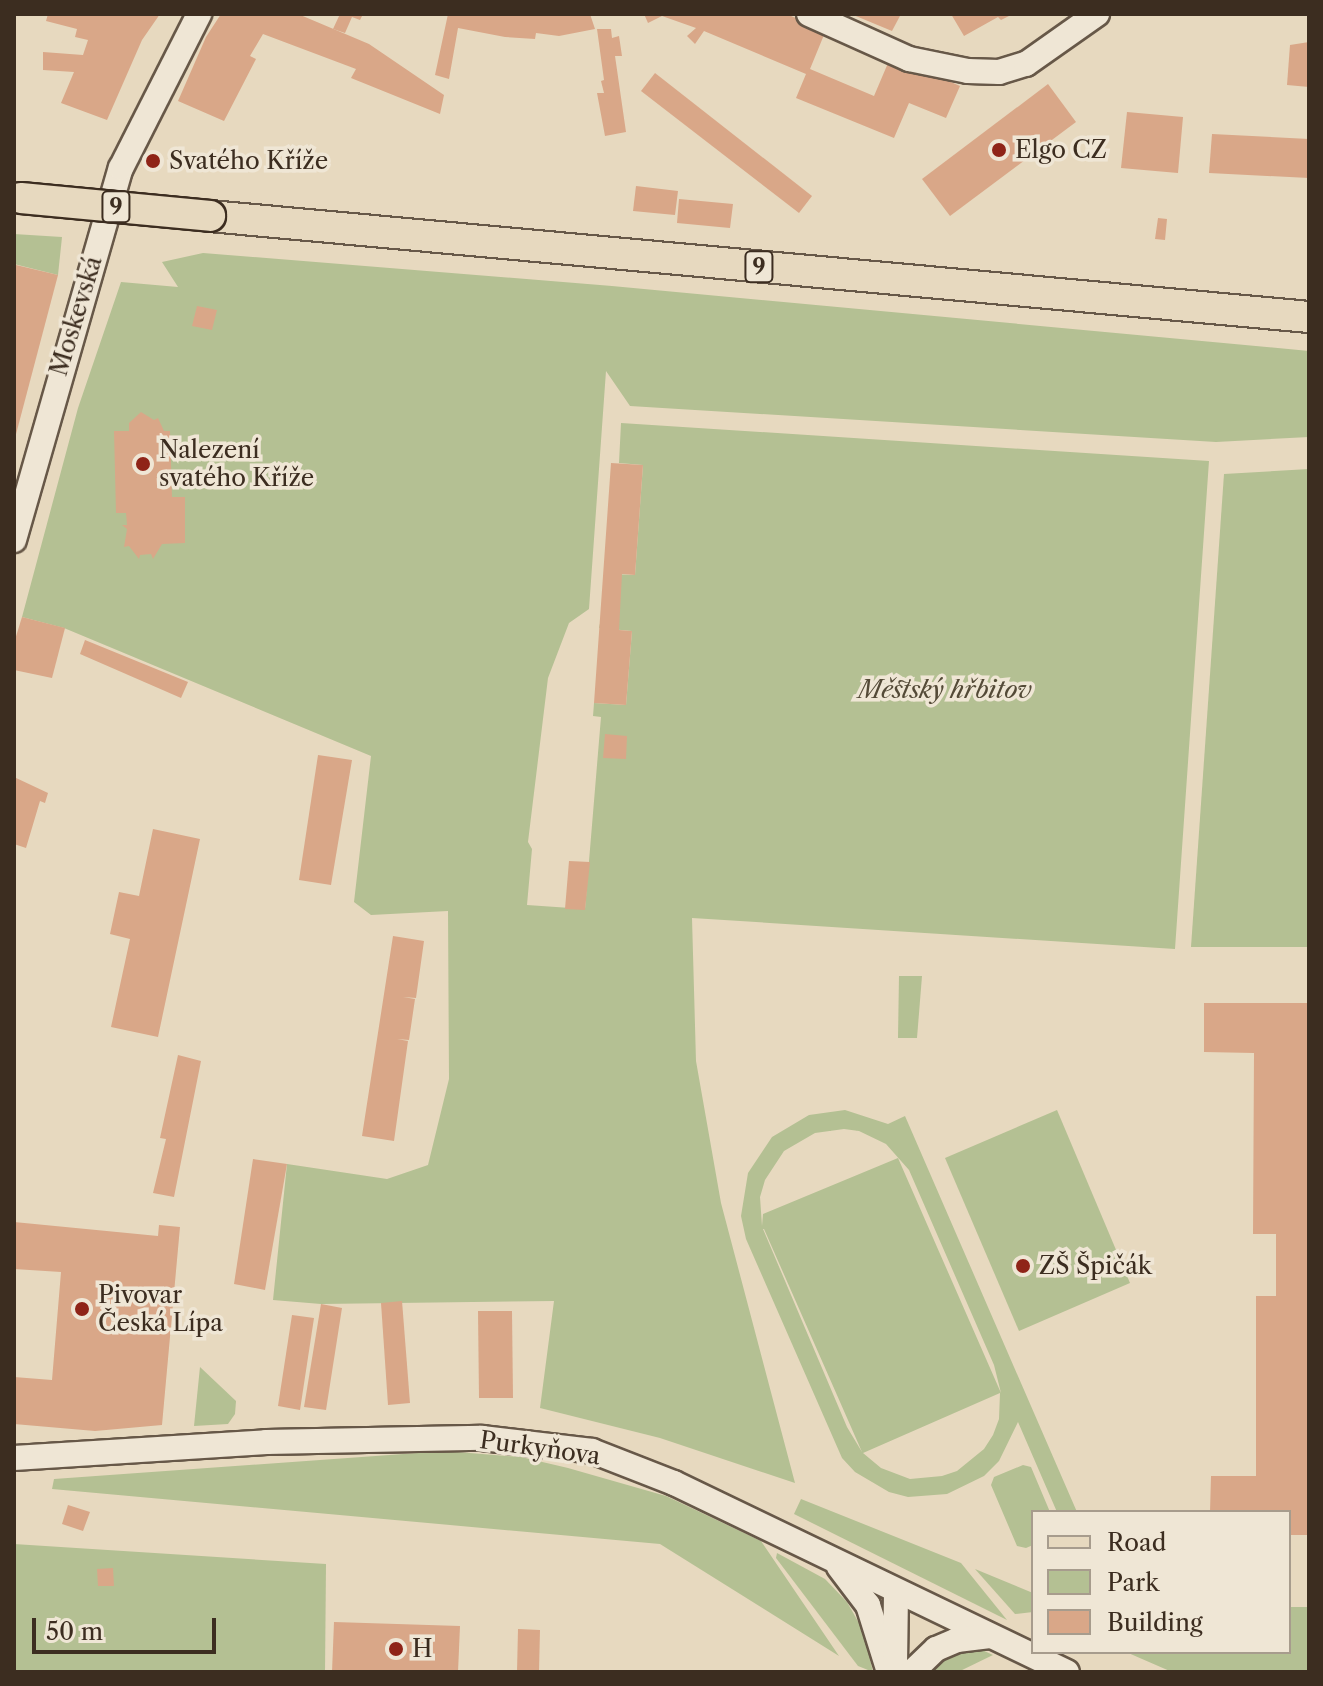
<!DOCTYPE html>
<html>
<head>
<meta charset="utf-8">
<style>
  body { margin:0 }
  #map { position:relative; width:1323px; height:1686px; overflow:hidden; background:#e7d9bf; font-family:"Libre Caslon Text",serif }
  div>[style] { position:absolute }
  .green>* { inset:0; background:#b4c093 }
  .building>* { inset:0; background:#d9a788 }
  .roads { filter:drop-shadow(2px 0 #675848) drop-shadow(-2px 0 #675848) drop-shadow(0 2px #675848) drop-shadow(0 -2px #675848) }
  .minor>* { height:24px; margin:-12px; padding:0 12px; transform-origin:12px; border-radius:12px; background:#efe6d5 }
  .major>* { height:30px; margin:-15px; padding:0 15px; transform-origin:15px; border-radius:15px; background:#e7d9bf }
  .bridges { filter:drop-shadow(2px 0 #3c2d20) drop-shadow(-2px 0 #3c2d20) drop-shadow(0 2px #3c2d20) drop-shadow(0 -2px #3c2d20) }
  .major-bridge>* { height:30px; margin:-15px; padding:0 15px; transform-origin:15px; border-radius:15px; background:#e7d9bf }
  .dots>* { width:22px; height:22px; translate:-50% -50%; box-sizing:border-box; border:4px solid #efe6d5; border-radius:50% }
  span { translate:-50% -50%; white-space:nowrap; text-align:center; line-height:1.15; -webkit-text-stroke:7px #efe6d5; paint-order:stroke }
  .shield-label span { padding:2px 6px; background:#efe6d5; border:2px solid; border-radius:6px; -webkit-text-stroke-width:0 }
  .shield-label { font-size:22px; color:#3c2d20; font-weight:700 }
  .poi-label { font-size:24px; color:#3c2d20 }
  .left { translate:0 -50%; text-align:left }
  .street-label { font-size:24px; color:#3c2d20 }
  .park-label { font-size:24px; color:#544a37; font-style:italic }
  .frame { position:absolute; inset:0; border:16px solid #3c2d20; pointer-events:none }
  .legend { position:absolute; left:1031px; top:1510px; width:260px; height:144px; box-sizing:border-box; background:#efe6d5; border:2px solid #a79c8d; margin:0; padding:10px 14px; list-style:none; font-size:24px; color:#3c2d20 }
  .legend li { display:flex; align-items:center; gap:16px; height:40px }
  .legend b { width:40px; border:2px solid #a79c8d }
  .scale { position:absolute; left:32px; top:1618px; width:184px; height:36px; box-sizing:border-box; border:4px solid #3c2d20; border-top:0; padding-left:10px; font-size:24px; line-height:28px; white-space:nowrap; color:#3c2d20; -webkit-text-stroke:6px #efe6d5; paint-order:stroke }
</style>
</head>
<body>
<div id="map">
  <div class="green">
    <i style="clip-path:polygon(14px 234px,62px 237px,58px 275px,14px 264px)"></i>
    <i style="clip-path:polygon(203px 253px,612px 286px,1309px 351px,1309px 437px,1216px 442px,630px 406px,606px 371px,589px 609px,569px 623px,548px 678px,528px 842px,532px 849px,527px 905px,585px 909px,601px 717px,593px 716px,594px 703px,626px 705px,632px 631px,599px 628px,611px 574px,635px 575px,643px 465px,619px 463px,621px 423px,1209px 461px,1175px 949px,692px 918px,696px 1061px,721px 1203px,795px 1483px,660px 1438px,540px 1408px,554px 1301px,321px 1304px,273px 1300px,287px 1164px,387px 1179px,428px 1165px,449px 1079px,448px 911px,371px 915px,354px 902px,371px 756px,64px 628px,22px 617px,78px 408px,121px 282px,178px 287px,162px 262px)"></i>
    <i style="clip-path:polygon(1309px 469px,1309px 947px,1191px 947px,1224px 474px)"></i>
    <i style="clip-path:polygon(899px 976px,922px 976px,917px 1038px,898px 1038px)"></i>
    <i style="clip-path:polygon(evenodd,845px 1110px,888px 1124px,905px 1116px,1077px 1512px,1057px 1512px,1018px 1422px,999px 1461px,984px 1476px,947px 1494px,908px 1497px,889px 1492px,855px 1472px,842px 1458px,746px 1239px,741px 1216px,748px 1173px,772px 1137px,809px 1115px,845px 1110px,844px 1129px,859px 1131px,886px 1144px,909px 1170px,994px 1365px,1001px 1393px,898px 1158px,763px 1214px,762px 1226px,760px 1197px,765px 1180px,784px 1151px,815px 1133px,844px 1129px,845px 1110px,763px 1229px,764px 1229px,862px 1452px,847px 1427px,763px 1229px,845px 1110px,1000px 1393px,999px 1419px,993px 1435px,984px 1449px,957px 1471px,942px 1476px,910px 1479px,881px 1468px,863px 1453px,1000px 1393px)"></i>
    <i style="clip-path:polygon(1057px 1110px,1130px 1283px,1019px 1331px,945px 1158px)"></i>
    <i style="clip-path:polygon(200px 1367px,236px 1401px,235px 1414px,228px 1424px,194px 1426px)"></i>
    <i style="clip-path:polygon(445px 1451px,521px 1457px,568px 1468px,666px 1496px,761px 1541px,839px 1656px,660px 1544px,52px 1489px,54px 1479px)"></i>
    <i style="clip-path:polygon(1023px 1465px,1031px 1467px,1050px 1512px,1033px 1512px,1033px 1545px,1026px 1548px,1017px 1546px,991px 1485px,994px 1477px)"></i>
    <i style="clip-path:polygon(801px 1499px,961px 1563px,1007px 1620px,794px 1514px)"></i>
    <i style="clip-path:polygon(14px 1544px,326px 1564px,325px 1672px,14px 1672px)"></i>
    <i style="clip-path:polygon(777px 1553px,825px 1579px,847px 1602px,864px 1632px,873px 1672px,858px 1666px,776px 1558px)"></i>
    <i style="clip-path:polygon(975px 1569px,1033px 1593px,1033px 1612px,1015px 1614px)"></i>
    <i style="clip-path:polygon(1289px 1607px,1309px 1607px,1309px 1672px,1172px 1672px,1126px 1652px,1289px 1652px)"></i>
    <i style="clip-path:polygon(980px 1649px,993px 1655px,958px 1672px,921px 1672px,949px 1651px)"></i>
  </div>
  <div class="building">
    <i style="clip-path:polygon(48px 14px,160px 14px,142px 40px,107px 120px,61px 103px,74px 72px,43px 70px,43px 52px,83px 55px,88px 40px,75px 37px,77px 29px,46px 21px)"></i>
    <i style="clip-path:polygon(221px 14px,298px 14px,369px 44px,444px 95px,440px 114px,351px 78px,356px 69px,263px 34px,250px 56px,256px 59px,224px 121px,178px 101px,206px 37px)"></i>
    <i style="clip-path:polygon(340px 14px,363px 14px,360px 20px,352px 17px,345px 33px,333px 29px)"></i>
    <i style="clip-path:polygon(448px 14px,590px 14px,595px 29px,559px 36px,536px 33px,535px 39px,505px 37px,458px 28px,449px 79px,435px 75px)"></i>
    <i style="clip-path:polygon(644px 14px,786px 14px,826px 30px,810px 69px,874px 96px,891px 56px,960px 86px,946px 118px,909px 103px,894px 138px,796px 98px,806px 74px,704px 31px,695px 44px,687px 36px,696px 28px,662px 16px,648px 23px)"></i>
    <i style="clip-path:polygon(851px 14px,901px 14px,892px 31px)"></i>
    <i style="clip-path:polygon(951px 14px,1013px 14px,1001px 20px,998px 17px,964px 36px)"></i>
    <i style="clip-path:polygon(597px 29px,611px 29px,612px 38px,619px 36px,622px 56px,615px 56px,626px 132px,605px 136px,597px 93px,604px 93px,601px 81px,604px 80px)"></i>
    <i style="clip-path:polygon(1309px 42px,1309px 87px,1287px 85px,1290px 45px)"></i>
    <i style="clip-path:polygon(655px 73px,812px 196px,799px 213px,641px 91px)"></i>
    <i style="clip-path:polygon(1048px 84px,1076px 122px,950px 216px,922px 179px)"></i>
    <i style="clip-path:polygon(1127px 112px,1183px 117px,1178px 173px,1121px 168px)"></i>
    <i style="clip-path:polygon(1212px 134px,1309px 139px,1309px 178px,1209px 173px)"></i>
    <i style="clip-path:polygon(636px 186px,678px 191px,675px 215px,633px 211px)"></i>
    <i style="clip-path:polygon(679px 199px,733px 204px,730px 228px,677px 223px)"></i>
    <i style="clip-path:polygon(1158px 218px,1167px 219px,1165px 240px,1155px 239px)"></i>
    <i style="clip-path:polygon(16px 265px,58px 275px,15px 438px,14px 271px)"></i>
    <i style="clip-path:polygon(197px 306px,217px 310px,212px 330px,192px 326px)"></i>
    <i style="clip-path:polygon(141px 412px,154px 420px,158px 418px,164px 431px,170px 431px,172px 497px,185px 497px,185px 543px,162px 544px,153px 559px,151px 554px,140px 555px,139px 559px,129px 546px,124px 547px,127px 529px,122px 525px,127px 525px,126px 513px,116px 513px,114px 431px,129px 431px,129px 423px)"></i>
    <i style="clip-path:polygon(611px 463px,643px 465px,635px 575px,622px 574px,619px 630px,632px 631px,626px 705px,594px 703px)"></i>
    <i style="clip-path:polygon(22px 617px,65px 628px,52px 678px,14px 670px,14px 643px)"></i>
    <i style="clip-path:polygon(85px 640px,188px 682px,181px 698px,80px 654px)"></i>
    <i style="clip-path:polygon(605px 734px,627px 736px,626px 759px,603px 758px)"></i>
    <i style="clip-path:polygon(318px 755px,352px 760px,331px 885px,299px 880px)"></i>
    <i style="clip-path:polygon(14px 777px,48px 793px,45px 803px,40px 801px,26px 848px,14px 844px)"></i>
    <i style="clip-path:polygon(153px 829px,200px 839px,158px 1037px,111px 1027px,130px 939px,110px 934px,119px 892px,139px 896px)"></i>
    <i style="clip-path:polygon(569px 861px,590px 862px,585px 910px,565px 909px)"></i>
    <i style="clip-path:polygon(393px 936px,424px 941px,416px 998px,403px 997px,415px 999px,409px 1040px,397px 1039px,408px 1041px,394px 1141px,362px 1136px)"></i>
    <i style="clip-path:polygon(1204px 1003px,1309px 1003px,1309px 1535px,1289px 1535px,1289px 1512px,1210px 1512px,1211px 1476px,1256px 1476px,1256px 1296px,1276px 1296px,1276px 1234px,1253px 1234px,1254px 1053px,1204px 1052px)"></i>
    <i style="clip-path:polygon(178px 1055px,201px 1061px,174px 1197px,153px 1193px,166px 1139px,160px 1138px)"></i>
    <i style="clip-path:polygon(253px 1159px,287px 1164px,265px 1290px,234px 1284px)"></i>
    <i style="clip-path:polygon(14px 1222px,158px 1236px,159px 1225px,180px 1227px,162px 1425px,95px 1431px,14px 1424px,14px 1377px,52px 1380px,61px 1272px,14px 1269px)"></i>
    <i style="clip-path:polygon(402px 1301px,410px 1403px,388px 1405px,381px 1303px)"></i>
    <i style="clip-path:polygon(321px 1304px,342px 1308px,326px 1410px,304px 1407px)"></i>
    <i style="clip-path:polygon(478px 1311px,512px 1311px,513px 1398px,479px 1398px)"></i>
    <i style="clip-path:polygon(292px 1315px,314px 1318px,300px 1410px,278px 1406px)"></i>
    <i style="clip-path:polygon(68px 1505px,90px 1512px,83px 1531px,62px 1524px)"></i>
    <i style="clip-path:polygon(113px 1568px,114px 1586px,98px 1586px,97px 1569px)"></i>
    <i style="clip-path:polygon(334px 1622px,460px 1626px,458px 1672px,332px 1672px)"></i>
    <i style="clip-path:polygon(518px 1629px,540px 1630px,539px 1672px,517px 1672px)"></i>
  </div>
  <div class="roads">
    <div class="minor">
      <i style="left:809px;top:14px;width:110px;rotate:24.2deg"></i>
      <i style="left:909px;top:59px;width:60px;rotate:11.5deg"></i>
      <i style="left:968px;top:71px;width:31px;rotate:2deg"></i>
      <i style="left:999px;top:72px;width:28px;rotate:-17deg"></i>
      <i style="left:1026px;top:64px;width:87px;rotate:-35.2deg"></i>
      <i style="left:14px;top:540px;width:387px;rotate:-74deg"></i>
      <i style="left:121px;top:168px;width:173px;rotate:-63.1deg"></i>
      <i style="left:14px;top:1458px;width:253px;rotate:-3.6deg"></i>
      <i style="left:266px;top:1442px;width:216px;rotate:-1.1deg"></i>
      <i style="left:482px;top:1438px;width:111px;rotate:6.7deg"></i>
      <i style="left:592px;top:1451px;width:88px;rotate:21.3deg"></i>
      <i style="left:674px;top:1483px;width:436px;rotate:25.7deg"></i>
      <i style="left:839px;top:1567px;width:48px;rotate:52.7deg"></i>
      <i style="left:868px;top:1605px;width:70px;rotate:72.6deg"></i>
      <i style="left:895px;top:1665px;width:74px;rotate:-89.2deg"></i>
      <i style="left:912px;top:1672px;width:33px;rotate:-44deg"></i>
      <i style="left:936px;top:1649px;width:23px;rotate:-23deg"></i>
      <i style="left:957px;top:1640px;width:33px;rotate:-7deg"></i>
    </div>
    <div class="major">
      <i style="left:210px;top:216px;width:1104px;rotate:5.25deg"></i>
    </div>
  </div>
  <div class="bridges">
    <div class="major-bridge">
      <i style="left:21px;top:198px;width:190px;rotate:5.4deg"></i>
    </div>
  </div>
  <div class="dots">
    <i style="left:999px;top:150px;background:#8f2418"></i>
    <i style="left:153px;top:161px;background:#8f2418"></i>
    <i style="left:143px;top:464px;background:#8f2418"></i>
    <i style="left:1023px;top:1266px;background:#8f2418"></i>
    <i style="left:82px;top:1309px;background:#8f2418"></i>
    <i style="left:396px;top:1649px;background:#8f2418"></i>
  </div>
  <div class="shield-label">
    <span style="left:116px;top:207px">9</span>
    <span style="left:759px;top:267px">9</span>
  </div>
  <div class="poi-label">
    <span class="left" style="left:1015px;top:150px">Elgo CZ</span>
    <span class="left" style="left:169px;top:161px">Svatého Kříže</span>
    <span class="left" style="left:159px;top:464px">Nalezení<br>svatého Kříže</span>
    <span class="left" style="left:1039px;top:1266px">ZŠ Špičák</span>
    <span class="left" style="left:98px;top:1309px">Pivovar<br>Česká Lípa</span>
    <span class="left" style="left:412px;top:1649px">H</span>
  </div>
  <div class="street-label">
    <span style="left:76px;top:316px;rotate:-73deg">Moskevská</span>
    <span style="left:540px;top:1448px;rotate:8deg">Purkyňova</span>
  </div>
  <div class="park-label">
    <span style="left:945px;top:690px">Městský hřbitov</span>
  </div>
  <div class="frame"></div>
  <ul class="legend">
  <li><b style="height:10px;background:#e7d9bf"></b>Road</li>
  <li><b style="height:22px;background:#b4c093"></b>Park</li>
  <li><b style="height:22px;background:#d9a788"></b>Building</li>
  </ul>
  <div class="scale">50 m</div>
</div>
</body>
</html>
